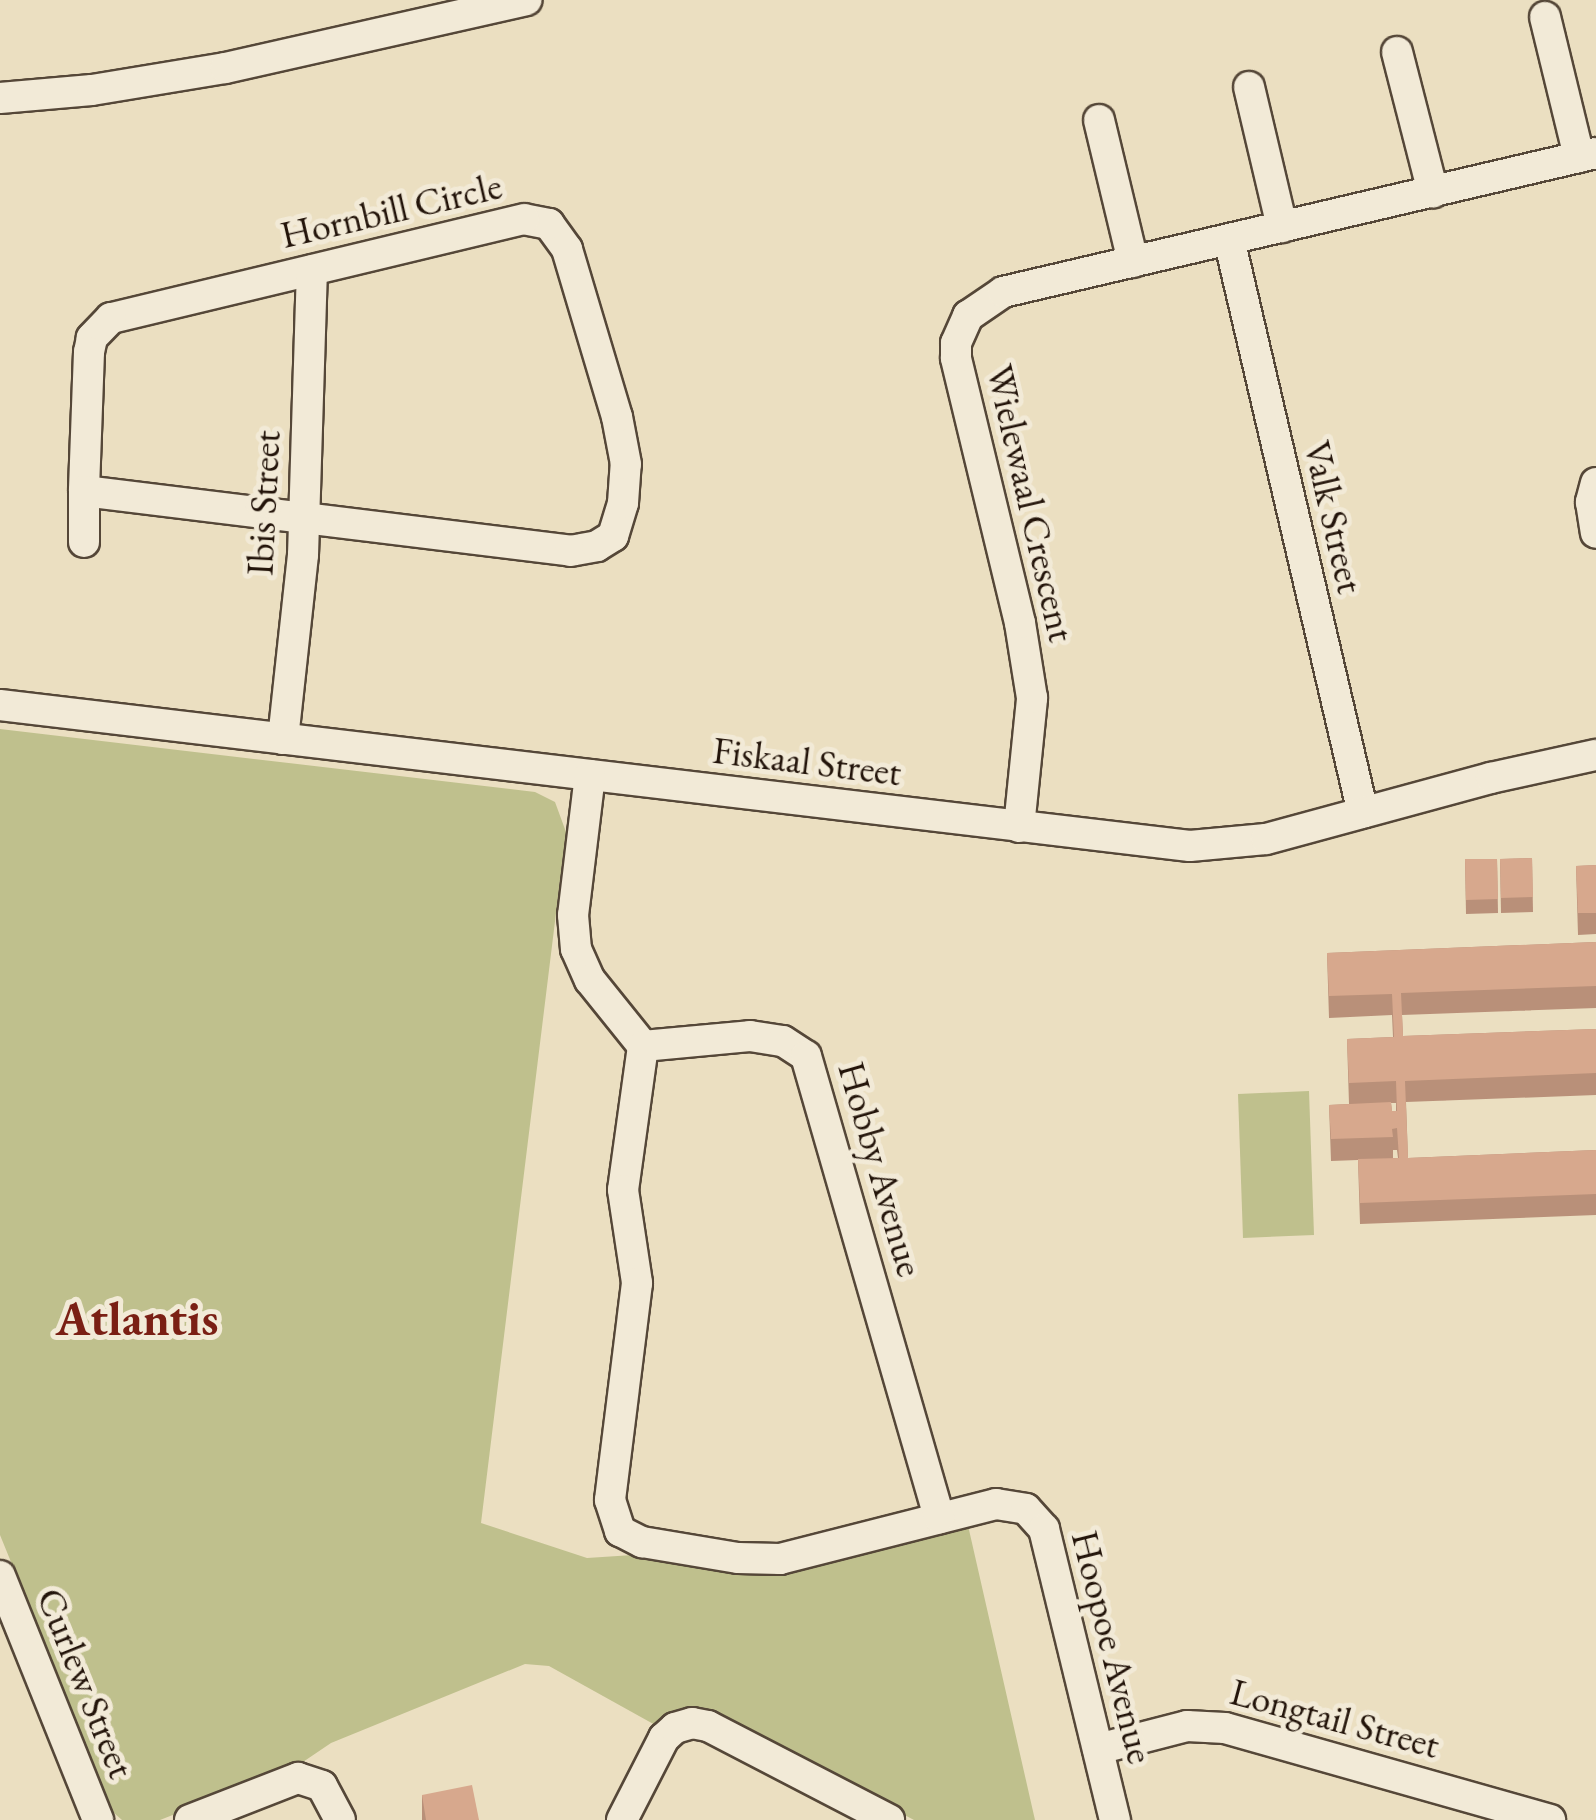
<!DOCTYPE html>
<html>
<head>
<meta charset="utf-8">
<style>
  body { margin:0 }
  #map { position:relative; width:1596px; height:1820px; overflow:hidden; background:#ebdfc1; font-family:"EB Garamond",serif }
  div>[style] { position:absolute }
  .green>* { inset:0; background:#bfc08d }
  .roads { filter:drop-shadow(2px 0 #554738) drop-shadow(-2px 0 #554738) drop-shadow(0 2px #554738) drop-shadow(0 -2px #554738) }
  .street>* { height:30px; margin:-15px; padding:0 15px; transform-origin:15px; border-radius:15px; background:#f2ead7 }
  .wall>* { inset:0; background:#b99079 }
  .building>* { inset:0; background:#d7a88d }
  span { translate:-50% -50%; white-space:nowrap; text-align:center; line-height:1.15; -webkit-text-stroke:10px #f2ead7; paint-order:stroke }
  .street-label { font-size:38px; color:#23140a }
  .district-label { font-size:48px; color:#7a1f14; font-weight:700 }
</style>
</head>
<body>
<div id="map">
  <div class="green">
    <i style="clip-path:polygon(0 729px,535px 792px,555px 802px,566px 832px,481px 1523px,587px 1558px,633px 1555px,751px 1569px,967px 1521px,1035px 1820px,914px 1820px,705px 1710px,678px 1710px,657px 1726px,549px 1666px,525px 1664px,331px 1743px,297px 1766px,160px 1820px,122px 1820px,113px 1812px,0 1535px)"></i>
    <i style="clip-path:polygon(1309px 1091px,1314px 1235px,1243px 1238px,1238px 1094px)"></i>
  </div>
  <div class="roads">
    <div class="street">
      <i style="left:1545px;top:17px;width:144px;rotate:76.3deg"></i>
      <i style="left:1397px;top:52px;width:145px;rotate:75.6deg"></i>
      <i style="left:1249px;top:87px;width:144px;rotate:76.7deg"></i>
      <i style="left:0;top:98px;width:92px;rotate:-5deg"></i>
      <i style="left:92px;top:90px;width:135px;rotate:-9.4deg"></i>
      <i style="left:225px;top:68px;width:309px;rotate:-12.7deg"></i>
      <i style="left:1099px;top:120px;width:146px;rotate:76.5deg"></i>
      <i style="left:1229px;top:239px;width:589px;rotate:76.86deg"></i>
      <i style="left:1596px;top:483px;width:20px;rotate:105deg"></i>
      <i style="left:1591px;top:502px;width:31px;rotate:81deg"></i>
      <i style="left:84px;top:491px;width:490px;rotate:7deg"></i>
      <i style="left:570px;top:551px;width:27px;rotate:-10deg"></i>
      <i style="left:597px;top:546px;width:19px;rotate:-32deg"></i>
      <i style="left:613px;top:536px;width:34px;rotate:-73deg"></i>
      <i style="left:623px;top:503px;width:39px;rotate:-86deg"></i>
      <i style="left:626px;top:464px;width:48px;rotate:-100.8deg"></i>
      <i style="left:617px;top:417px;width:175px;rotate:-106.6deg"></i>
      <i style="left:567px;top:249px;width:31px;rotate:-126deg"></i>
      <i style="left:549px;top:224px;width:25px;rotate:-169deg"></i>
      <i style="left:524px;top:219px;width:425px;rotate:166.5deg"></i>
      <i style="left:111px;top:318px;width:28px;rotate:134deg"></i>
      <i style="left:92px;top:338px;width:14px;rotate:102deg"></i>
      <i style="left:89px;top:352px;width:139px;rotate:92.1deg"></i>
      <i style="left:84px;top:491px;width:51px;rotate:90deg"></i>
      <i style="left:0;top:705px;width:1198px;rotate:6.76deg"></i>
      <i style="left:1190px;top:846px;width:76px;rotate:-5.3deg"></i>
      <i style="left:1266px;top:839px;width:233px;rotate:-15.2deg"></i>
      <i style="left:1491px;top:778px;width:107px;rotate:-12.4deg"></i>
      <i style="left:283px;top:739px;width:185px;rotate:-83.8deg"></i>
      <i style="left:303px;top:555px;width:285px;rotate:-88.2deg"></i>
      <i style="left:590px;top:775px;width:141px;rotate:96.9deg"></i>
      <i style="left:573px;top:915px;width:34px;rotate:85deg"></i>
      <i style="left:576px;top:949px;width:34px;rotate:66deg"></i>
      <i style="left:590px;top:980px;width:85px;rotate:51.2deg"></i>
      <i style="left:1019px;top:827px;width:130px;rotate:-84.2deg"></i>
      <i style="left:1032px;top:698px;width:76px;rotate:-99.1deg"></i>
      <i style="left:1020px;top:623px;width:273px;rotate:-103.6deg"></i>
      <i style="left:956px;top:358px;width:15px;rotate:-90deg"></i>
      <i style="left:956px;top:343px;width:30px;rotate:-66deg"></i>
      <i style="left:968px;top:316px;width:42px;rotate:-34.4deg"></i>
      <i style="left:1003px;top:292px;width:609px;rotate:-13.19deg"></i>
      <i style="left:643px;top:1046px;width:145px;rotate:97.9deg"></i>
      <i style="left:623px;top:1190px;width:94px;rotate:81.4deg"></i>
      <i style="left:637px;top:1283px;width:219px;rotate:97.1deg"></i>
      <i style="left:610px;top:1500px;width:33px;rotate:72deg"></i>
      <i style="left:620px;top:1531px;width:25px;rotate:27deg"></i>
      <i style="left:642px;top:1542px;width:97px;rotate:9.5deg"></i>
      <i style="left:738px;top:1558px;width:42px;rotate:1.4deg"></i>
      <i style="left:780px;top:1559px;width:223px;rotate:-14.3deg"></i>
      <i style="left:996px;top:1504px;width:30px;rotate:9deg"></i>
      <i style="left:1026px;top:1509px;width:27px;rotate:48deg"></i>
      <i style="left:1044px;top:1529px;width:300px;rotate:76.3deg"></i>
      <i style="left:643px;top:1046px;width:107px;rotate:-5.3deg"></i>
      <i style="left:750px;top:1036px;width:33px;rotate:9deg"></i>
      <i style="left:783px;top:1041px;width:27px;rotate:33deg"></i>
      <i style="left:806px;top:1056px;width:481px;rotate:73.9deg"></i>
      <i style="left:0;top:1576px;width:263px;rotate:68.1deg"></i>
      <i style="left:1098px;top:1749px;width:92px;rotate:-14.5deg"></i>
      <i style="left:1187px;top:1726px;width:38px;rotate:3deg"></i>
      <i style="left:1225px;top:1728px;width:338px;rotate:15.8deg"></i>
      <i style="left:190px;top:1820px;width:116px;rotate:-21.3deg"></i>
      <i style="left:298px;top:1778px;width:25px;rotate:18deg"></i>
      <i style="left:322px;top:1786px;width:38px;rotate:62deg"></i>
      <i style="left:622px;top:1820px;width:92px;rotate:-62.9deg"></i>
      <i style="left:664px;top:1738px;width:15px;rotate:-42deg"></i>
      <i style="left:675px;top:1728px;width:18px;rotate:-16deg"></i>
      <i style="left:692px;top:1723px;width:16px;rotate:11deg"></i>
      <i style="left:708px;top:1726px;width:204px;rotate:27.4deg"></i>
    </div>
  </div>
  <div class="wall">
    <i style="clip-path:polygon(1532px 858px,1533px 912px,1501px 913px,1500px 859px)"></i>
    <i style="clip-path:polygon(1465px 859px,1497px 859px,1498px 913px,1466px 914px)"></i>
    <i style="clip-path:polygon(1596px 865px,1596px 934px,1578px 935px,1576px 866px)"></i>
    <i style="clip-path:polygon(evenodd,1596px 942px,1596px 1008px,1402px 1015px,1403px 1036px,1596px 1029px,1596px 1095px,1406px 1102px,1408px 1158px,1596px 1150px,1596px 1215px,1360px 1224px,1358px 1160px,1331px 1161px,1329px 1105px,1349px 1104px,1347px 1039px,1393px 1037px,1392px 1015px,1329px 1018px,1327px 953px,1596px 942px,1391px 1103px,1396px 1103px,1396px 1111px,1392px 1111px,1391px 1103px,1596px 942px,1393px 1150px,1397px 1150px,1398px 1158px,1393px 1158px,1393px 1150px)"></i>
    <i style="clip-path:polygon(422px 1795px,479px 1820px,422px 1820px)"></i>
  </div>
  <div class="building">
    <i style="clip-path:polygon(1532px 858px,1533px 897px,1501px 898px,1500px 859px)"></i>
    <i style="clip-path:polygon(1465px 859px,1497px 859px,1498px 899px,1466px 900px)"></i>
    <i style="clip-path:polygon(1596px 865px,1596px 913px,1578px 913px,1576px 866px)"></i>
    <i style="clip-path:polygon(1596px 942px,1596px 986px,1401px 993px,1403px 1036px,1596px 1029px,1596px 1073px,1405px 1081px,1408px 1158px,1596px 1150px,1596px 1194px,1360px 1203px,1358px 1159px,1399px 1158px,1397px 1128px,1392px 1129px,1393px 1137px,1331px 1139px,1329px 1105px,1391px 1102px,1392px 1111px,1397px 1111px,1396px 1081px,1349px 1083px,1347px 1039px,1394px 1037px,1392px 994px,1329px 996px,1327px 953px)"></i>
    <i style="clip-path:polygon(472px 1785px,479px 1820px,426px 1820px,422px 1795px)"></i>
  </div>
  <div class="street-label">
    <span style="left:391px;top:210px;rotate:-13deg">Hornbill Circle</span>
    <span style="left:263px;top:503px;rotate:-87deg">Ibis Street</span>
    <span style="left:1031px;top:503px;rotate:77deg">Wielewaal Crescent</span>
    <span style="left:1334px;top:517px;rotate:77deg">Valk Street</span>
    <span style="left:807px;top:761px;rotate:7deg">Fiskaal Street</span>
    <span style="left:881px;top:1169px;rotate:74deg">Hobby Avenue</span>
    <span style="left:1113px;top:1647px;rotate:76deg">Hoopoe Avenue</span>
    <span style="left:86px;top:1683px;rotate:68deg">Curlew Street</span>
    <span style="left:1335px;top:1718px;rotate:15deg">Longtail Street</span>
  </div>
  <div class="district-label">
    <span style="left:137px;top:1319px">Atlantis</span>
  </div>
</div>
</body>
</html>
